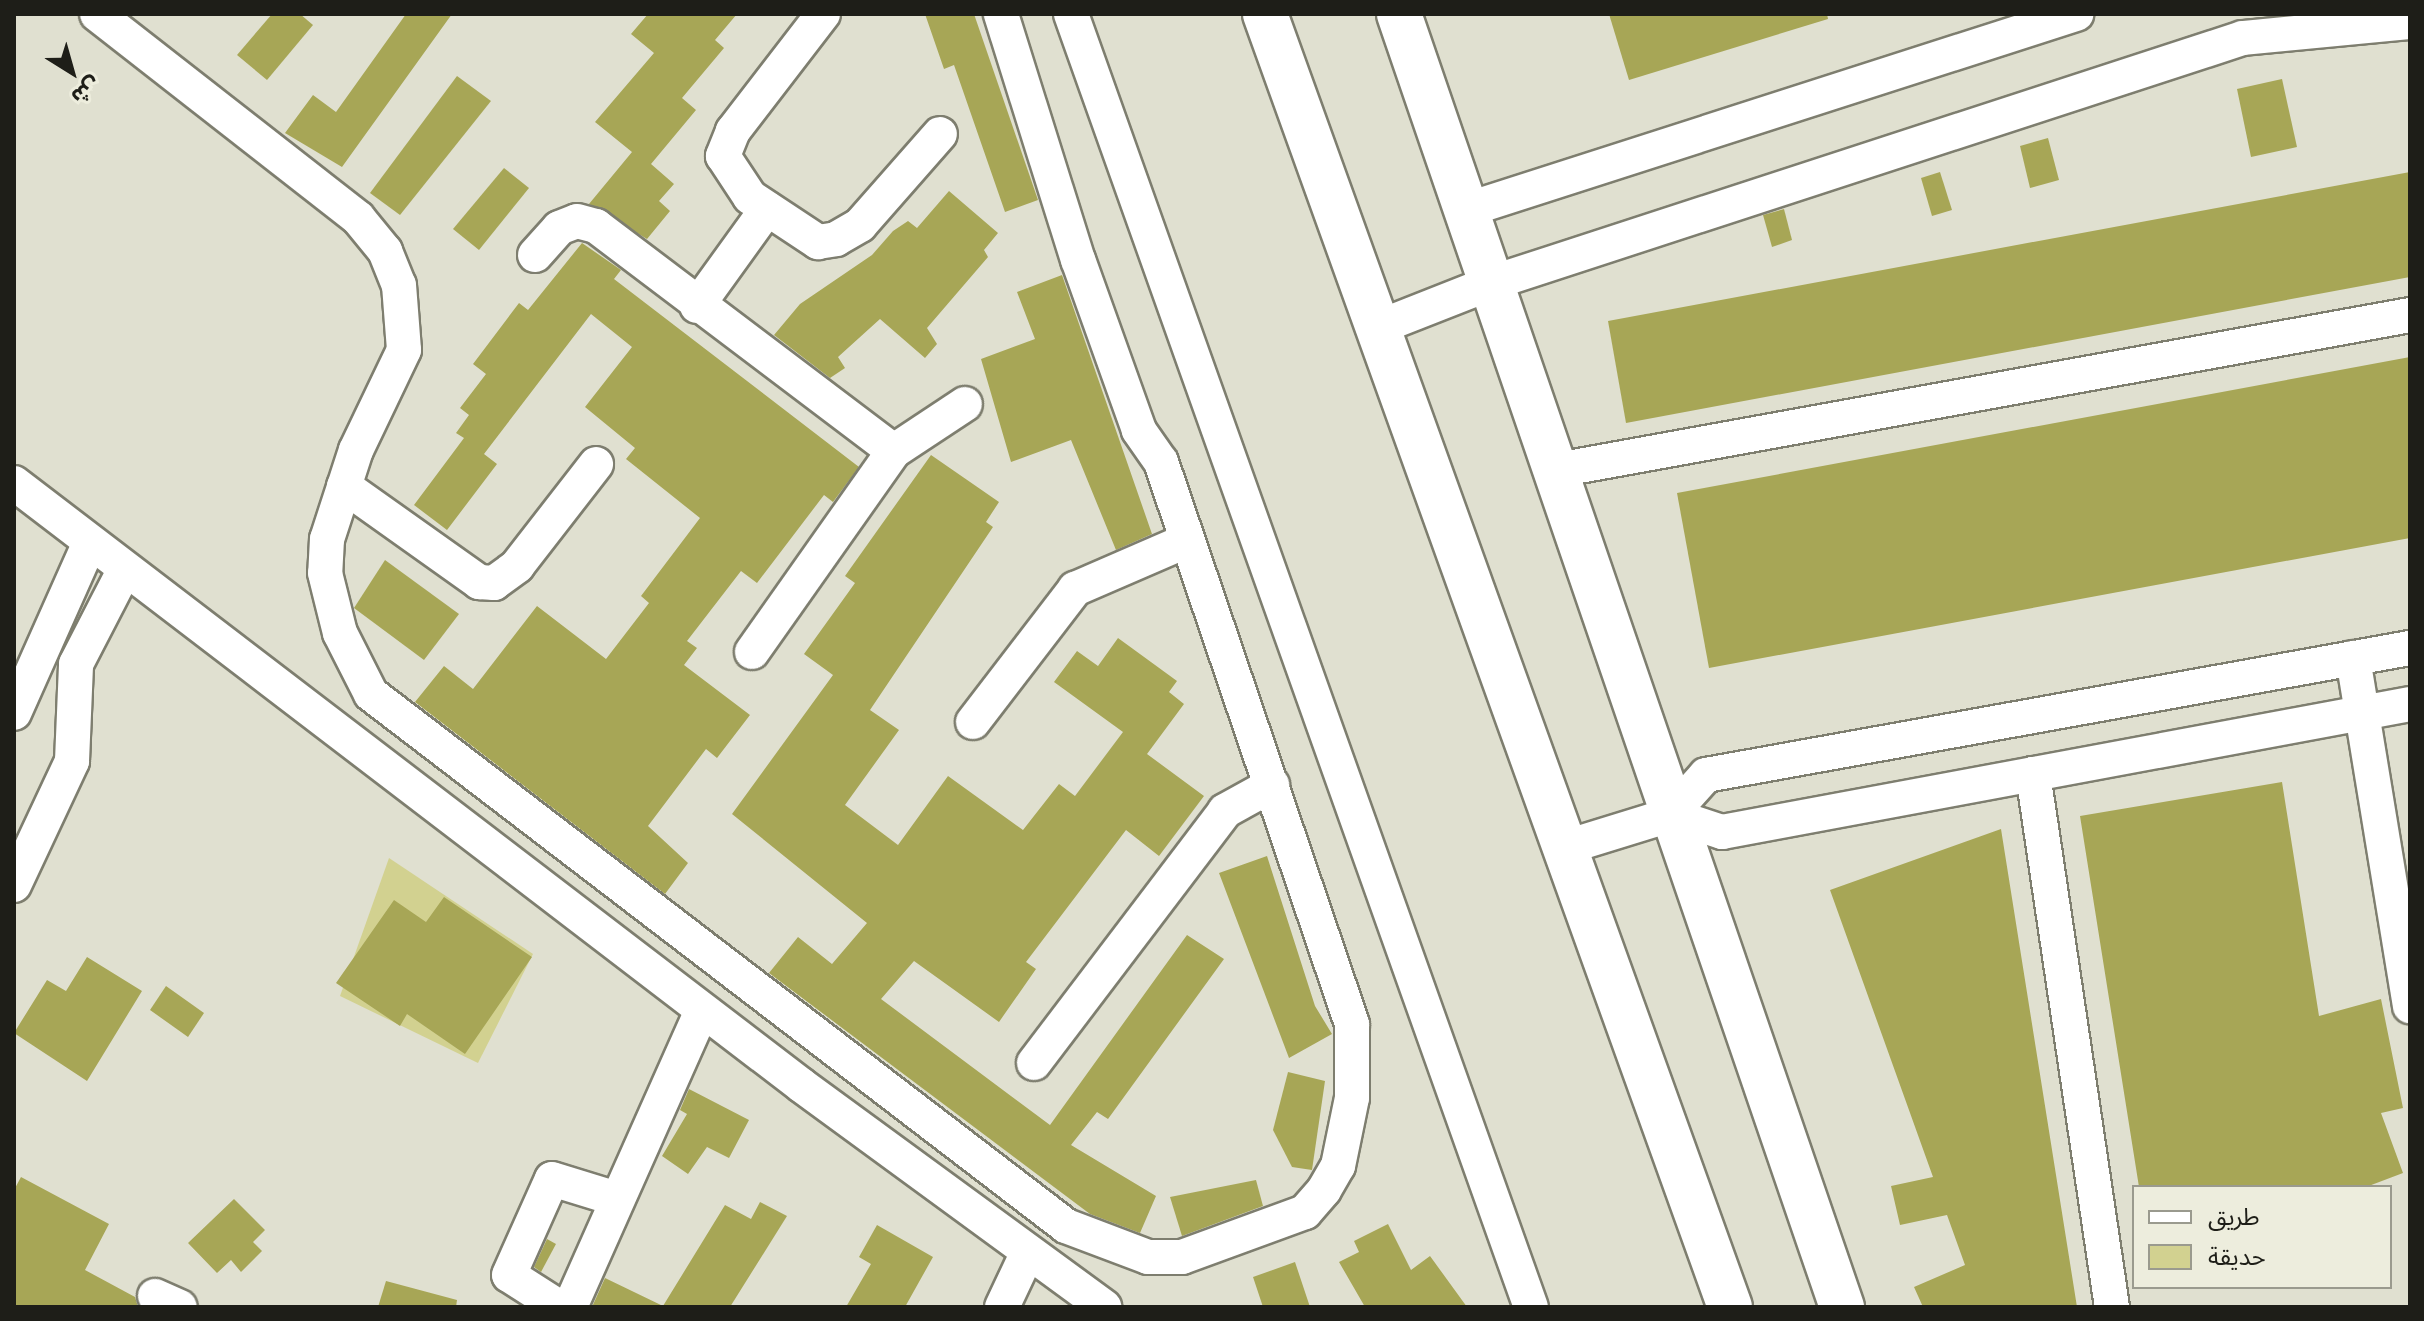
<!DOCTYPE html>
<html>
<head>
<meta charset="utf-8">
<style>
  body { margin:0 }
  #map { position:relative; width:2424px; height:1321px; overflow:hidden; background:#e0e0d0; font-family:"Archivo Narrow","Noto Sans Arabic",sans-serif }
  div>[style] { position:absolute }
  .green>* { inset:0; background:#d2d190 }
  .building>* { inset:0; background:#a7a656 }
  .roads { filter:drop-shadow(2px 0 #7e7e6f) drop-shadow(-2px 0 #7e7e6f) drop-shadow(0 2px #7e7e6f) drop-shadow(0 -2px #7e7e6f) }
  .minor>* { height:34px; margin:-17px; padding:0 17px; transform-origin:17px; border-radius:17px; background:#fff }
  .major>* { height:44px; margin:-22px; padding:0 22px; transform-origin:22px; border-radius:22px; background:#fff }
  span { translate:-50% -50%; white-space:nowrap; text-align:center; line-height:1.15; -webkit-text-stroke:7px #ededdd; paint-order:stroke }
  .frame { position:absolute; inset:0; border:16px solid #1e1e18; pointer-events:none }
  .legend { position:absolute; left:2132px; top:1185px; width:260px; height:104px; box-sizing:border-box; background:#ededdd; border:2px solid #9a9a8e; margin:0; padding:10px 14px; list-style:none; font-size:24px; color:#1e1e18 }
  .legend li { display:flex; align-items:center; gap:16px; height:40px }
  .legend b { width:40px; border:2px solid #9a9a8e }
  .north { position:absolute; left:32px; top:32px; width:80px; height:80px; -webkit-text-stroke:6px #ededdd; paint-order:stroke; rotate:143deg; font-size:22px; font-weight:700; line-height:32px; text-align:center; color:#1e1e18 }
  .north::after { content:''; display:block; margin:auto; width:28px; height:36px; background:#1e1e18; clip-path:polygon(50% 0,100% 100%,50% 72%,0 100%) }
</style>
</head>
<body>
<div id="map">
  <div class="green">
    <i style="clip-path:polygon(389px 858px,533px 954px,478px 1063px,340px 996px)"></i>
  </div>
  <div class="building">
    <i style="clip-path:polygon(272px 14px,300px 14px,313px 25px,267px 80px,237px 55px)"></i>
    <i style="clip-path:polygon(406px 14px,452px 14px,342px 167px,285px 133px,313px 95px,336px 112px)"></i>
    <i style="clip-path:polygon(648px 14px,737px 14px,715px 40px,724px 48px,682px 98px,696px 110px,651px 164px,674px 184px,659px 201px,670px 211px,647px 239px,589px 204px,632px 152px,595px 122px,654px 53px,631px 34px)"></i>
    <i style="clip-path:polygon(925px 14px,974px 14px,1038px 200px,1005px 212px,954px 65px,944px 69px)"></i>
    <i style="clip-path:polygon(1609px 14px,1827px 14px,1828px 19px,1629px 80px)"></i>
    <i style="clip-path:polygon(457px 76px,491px 101px,400px 215px,370px 193px)"></i>
    <i style="clip-path:polygon(2282px 79px,2297px 147px,2251px 157px,2237px 89px)"></i>
    <i style="clip-path:polygon(2048px 138px,2059px 180px,2030px 188px,2020px 146px)"></i>
    <i style="clip-path:polygon(504px 168px,529px 188px,479px 250px,453px 229px)"></i>
    <i style="clip-path:polygon(1940px 172px,1952px 210px,1932px 216px,1921px 178px)"></i>
    <i style="clip-path:polygon(2410px 172px,2410px 277px,1626px 423px,1608px 321px)"></i>
    <i style="clip-path:polygon(949px 191px,998px 233px,984px 250px,988px 257px,927px 328px,937px 344px,925px 358px,880px 319px,838px 357px,845px 368px,830px 378px,774px 335px,800px 304px,872px 255px,893px 231px,908px 221px,917px 228px)"></i>
    <i style="clip-path:polygon(1784px 209px,1792px 240px,1772px 247px,1763px 215px)"></i>
    <i style="clip-path:polygon(582px 243px,621px 270px,614px 279px,859px 467px,833px 502px,824px 495px,757px 583px,741px 571px,687px 641px,697px 648px,684px 665px,750px 715px,717px 758px,706px 749px,648px 826px,688px 863px,665px 894px,415px 702px,444px 666px,473px 689px,537px 606px,606px 659px,649px 603px,641px 596px,700px 518px,626px 459px,635px 448px,585px 407px,632px 347px,591px 314px,484px 454px,497px 464px,447px 530px,414px 505px,464px 438px,456px 433px,469px 415px,460px 408px,486px 374px,473px 364px,519px 303px,528px 310px)"></i>
    <i style="clip-path:polygon(1062px 275px,1152px 534px,1116px 550px,1071px 440px,1011px 462px,981px 359px,1035px 339px,1017px 292px)"></i>
    <i style="clip-path:polygon(2410px 357px,2410px 538px,1709px 668px,1677px 493px)"></i>
    <i style="clip-path:polygon(931px 455px,999px 502px,986px 522px,993px 527px,870px 710px,899px 730px,845px 805px,898px 845px,948px 776px,1023px 830px,1059px 784px,1075px 796px,1123px 732px,1054px 682px,1077px 651px,1098px 666px,1118px 638px,1177px 681px,1169px 692px,1184px 704px,1147px 754px,1204px 796px,1159px 856px,1126px 830px,1026px 962px,1036px 969px,999px 1022px,914px 961px,881px 999px,1050px 1125px,1187px 935px,1224px 959px,1108px 1119px,1097px 1112px,1071px 1145px,1156px 1196px,1140px 1233px,1090px 1214px,769px 973px,798px 937px,832px 964px,867px 923px,732px 814px,833px 675px,804px 654px,855px 583px,845px 576px)"></i>
    <i style="clip-path:polygon(385px 560px,459px 614px,424px 660px,354px 608px)"></i>
    <i style="clip-path:polygon(2282px 782px,2319px 1016px,2381px 999px,2403px 1108px,2381px 1113px,2403px 1173px,2366px 1187px,2139px 1187px,2080px 816px)"></i>
    <i style="clip-path:polygon(2001px 829px,2077px 1307px,1923px 1307px,1914px 1287px,1965px 1265px,1947px 1215px,1900px 1225px,1891px 1186px,1933px 1177px,1830px 890px)"></i>
    <i style="clip-path:polygon(1267px 856px,1315px 1006px,1332px 1034px,1289px 1058px,1219px 873px)"></i>
    <i style="clip-path:polygon(444px 897px,532px 957px,465px 1054px,407px 1014px,400px 1026px,336px 983px,394px 900px,426px 922px)"></i>
    <i style="clip-path:polygon(87px 957px,142px 991px,87px 1081px,14px 1033px,47px 980px,66px 991px)"></i>
    <i style="clip-path:polygon(166px 986px,204px 1013px,188px 1037px,150px 1010px)"></i>
    <i style="clip-path:polygon(1288px 1072px,1325px 1081px,1312px 1170px,1292px 1167px,1273px 1130px)"></i>
    <i style="clip-path:polygon(689px 1089px,749px 1120px,729px 1158px,707px 1147px,688px 1174px,662px 1156px,687px 1114px,680px 1110px)"></i>
    <i style="clip-path:polygon(21px 1177px,109px 1224px,85px 1270px,135px 1297px,138px 1307px,14px 1307px,14px 1190px)"></i>
    <i style="clip-path:polygon(1256px 1180px,1263px 1206px,1182px 1236px,1170px 1197px)"></i>
    <i style="clip-path:polygon(234px 1199px,265px 1230px,253px 1242px,262px 1251px,241px 1272px,231px 1260px,217px 1273px,188px 1243px)"></i>
    <i style="clip-path:polygon(760px 1202px,787px 1216px,730px 1307px,592px 1307px,605px 1278px,663px 1306px,725px 1205px,751px 1219px)"></i>
    <i style="clip-path:polygon(1388px 1224px,1411px 1270px,1430px 1256px,1467px 1307px,1365px 1307px,1339px 1262px,1359px 1252px,1354px 1241px)"></i>
    <i style="clip-path:polygon(877px 1225px,933px 1257px,905px 1307px,846px 1307px,871px 1264px,859px 1257px)"></i>
    <i style="clip-path:polygon(547px 1239px,556px 1244px,541px 1272px,534px 1267px)"></i>
    <i style="clip-path:polygon(1295px 1262px,1310px 1307px,1263px 1307px,1253px 1277px)"></i>
    <i style="clip-path:polygon(386px 1281px,457px 1300px,456px 1307px,378px 1307px)"></i>
  </div>
  <div class="roads">
    <div class="minor">
      <i style="left:97px;top:14px;width:331px;rotate:38deg"></i>
      <i style="left:358px;top:218px;width:43px;rotate:50.7deg"></i>
      <i style="left:385px;top:251px;width:37px;rotate:68deg"></i>
      <i style="left:399px;top:285px;width:65px;rotate:85.6deg"></i>
      <i style="left:404px;top:350px;width:111px;rotate:115.6deg"></i>
      <i style="left:356px;top:450px;width:94px;rotate:108deg"></i>
      <i style="left:327px;top:539px;width:34px;rotate:93deg"></i>
      <i style="left:325px;top:573px;width:62px;rotate:76deg"></i>
      <i style="left:340px;top:633px;width:68px;rotate:63.1deg"></i>
      <i style="left:371px;top:694px;width:875px;rotate:37.43deg"></i>
      <i style="left:1066px;top:1226px;width:88px;rotate:20.7deg"></i>
      <i style="left:1148px;top:1257px;width:34px"></i>
      <i style="left:1182px;top:1257px;width:131px;rotate:-20.1deg"></i>
      <i style="left:1305px;top:1212px;width:29px;rotate:-49deg"></i>
      <i style="left:1324px;top:1190px;width:28px;rotate:-60deg"></i>
      <i style="left:1338px;top:1166px;width:69px;rotate:-78.4deg"></i>
      <i style="left:1352px;top:1098px;width:74px;rotate:-90deg"></i>
      <i style="left:1352px;top:1024px;width:594px;rotate:-108.77deg"></i>
      <i style="left:1161px;top:462px;width:39px;rotate:-125deg"></i>
      <i style="left:1139px;top:430px;width:181px;rotate:-109.7deg"></i>
      <i style="left:1078px;top:260px;width:258px;rotate:-107.4deg"></i>
      <i style="left:823px;top:14px;width:148px;rotate:127.6deg"></i>
      <i style="left:733px;top:131px;width:27px;rotate:112deg"></i>
      <i style="left:723px;top:156px;width:49px;rotate:56.6deg"></i>
      <i style="left:750px;top:197px;width:82px;rotate:33.5deg"></i>
      <i style="left:818px;top:242px;width:18px;rotate:-9deg"></i>
      <i style="left:836px;top:239px;width:28px;rotate:-30deg"></i>
      <i style="left:860px;top:225px;width:121px;rotate:-48.7deg"></i>
      <i style="left:1071px;top:14px;width:1372px;rotate:70.42deg"></i>
      <i style="left:1469px;top:209px;width:638px;rotate:-17.81deg"></i>
      <i style="left:535px;top:255px;width:36px;rotate:-48deg"></i>
      <i style="left:559px;top:228px;width:19px;rotate:-21deg"></i>
      <i style="left:577px;top:221px;width:20px;rotate:15deg"></i>
      <i style="left:596px;top:226px;width:373px;rotate:37.1deg"></i>
      <i style="left:697px;top:306px;width:120px;rotate:-54.2deg"></i>
      <i style="left:1374px;top:329px;width:126px;rotate:-21.5deg"></i>
      <i style="left:1491px;top:283px;width:791px;rotate:-18.05deg"></i>
      <i style="left:2243px;top:38px;width:168px;rotate:-5.5deg"></i>
      <i style="left:1557px;top:470px;width:867px;rotate:-10.3deg"></i>
      <i style="left:14px;top:483px;width:991px;rotate:37.41deg"></i>
      <i style="left:801px;top:1085px;width:376px;rotate:36.2deg"></i>
      <i style="left:344px;top:486px;width:166px;rotate:35.4deg"></i>
      <i style="left:479px;top:582px;width:15px;rotate:4deg"></i>
      <i style="left:494px;top:583px;width:29px;rotate:-36deg"></i>
      <i style="left:517px;top:566px;width:129px;rotate:-52.2deg"></i>
      <i style="left:752px;top:652px;width:246px;rotate:-54.8deg"></i>
      <i style="left:894px;top:451px;width:85px;rotate:-33.5deg"></i>
      <i style="left:2353px;top:658px;width:353px;rotate:80.7deg"></i>
      <i style="left:14px;top:713px;width:187px;rotate:-66deg"></i>
      <i style="left:973px;top:722px;width:168px;rotate:-52.5deg"></i>
      <i style="left:1075px;top:589px;width:121px;rotate:-23.4deg"></i>
      <i style="left:2033px;top:774px;width:539px;rotate:81.57deg"></i>
      <i style="left:1670px;top:815px;width:55px;rotate:18.1deg"></i>
      <i style="left:1722px;top:832px;width:700px;rotate:-10.54deg"></i>
      <i style="left:1563px;top:848px;width:112px;rotate:-17.1deg"></i>
      <i style="left:1670px;top:815px;width:54px;rotate:-48deg"></i>
      <i style="left:1706px;top:775px;width:715px;rotate:-10.23deg"></i>
      <i style="left:14px;top:885px;width:137px;rotate:-64.9deg"></i>
      <i style="left:72px;top:761px;width:97px;rotate:-87.6deg"></i>
      <i style="left:76px;top:664px;width:107px;rotate:-62.7deg"></i>
      <i style="left:1034px;top:1063px;width:316px;rotate:-52.8deg"></i>
      <i style="left:1225px;top:811px;width:54px;rotate:-29deg"></i>
      <i style="left:155px;top:1296px;width:27px;rotate:24deg"></i>
      <i style="left:559px;top:1307px;width:59px;rotate:-147.4deg"></i>
      <i style="left:509px;top:1275px;width:105px;rotate:-65.9deg"></i>
      <i style="left:552px;top:1179px;width:68px;rotate:17.1deg"></i>
      <i style="left:570px;top:1307px;width:325px;rotate:-66deg"></i>
      <i style="left:1002px;top:1307px;width:61px;rotate:-64.7deg"></i>
    </div>
    <div class="major">
      <i style="left:1265px;top:14px;width:1374px;rotate:70.22deg"></i>
      <i style="left:1399px;top:14px;width:1367px;rotate:71.09deg"></i>
    </div>
  </div>
  <div class="frame"></div>
  <ul class="legend">
  <li><b style="height:10px;background:#fff"></b>طريق</li>
  <li><b style="height:22px;background:#d2d190"></b>حديقة</li>
  </ul>
  <div class="north">ش</div>
</div>
</body>
</html>
